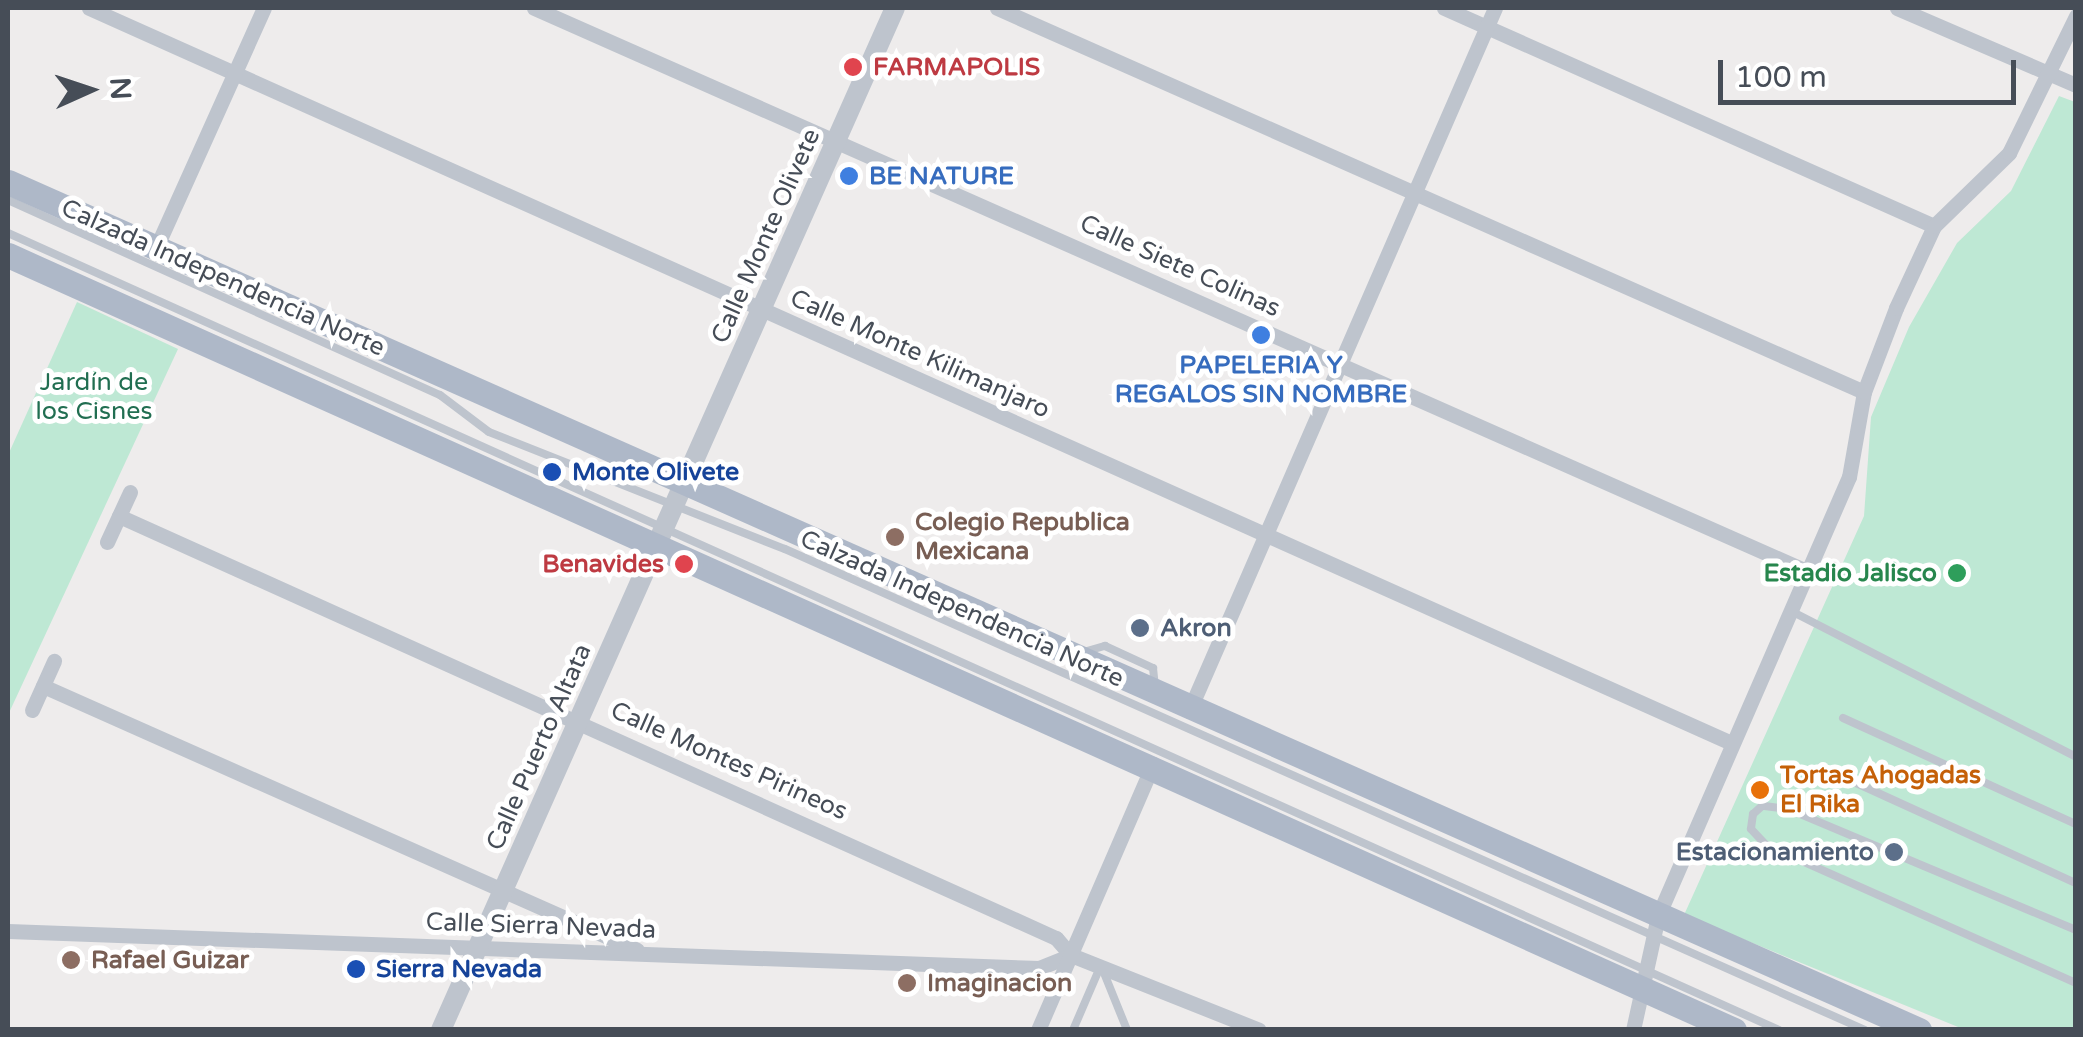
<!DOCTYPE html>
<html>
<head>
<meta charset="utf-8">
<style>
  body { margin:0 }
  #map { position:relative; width:2083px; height:1037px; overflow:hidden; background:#eeecec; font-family:"Varela Round",sans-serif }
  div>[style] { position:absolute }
  .green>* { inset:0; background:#bee8d4 }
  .service>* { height:8px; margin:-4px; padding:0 4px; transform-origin:4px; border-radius:4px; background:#bec4cd }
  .minor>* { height:15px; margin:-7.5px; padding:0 7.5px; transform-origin:7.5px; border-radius:7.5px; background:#bec4cd }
  .tertiary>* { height:20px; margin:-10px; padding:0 10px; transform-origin:10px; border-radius:10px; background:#bec4cd }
  .primary>* { height:25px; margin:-12.5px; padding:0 12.5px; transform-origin:12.5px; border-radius:12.5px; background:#aeb8c8 }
  .dots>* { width:28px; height:28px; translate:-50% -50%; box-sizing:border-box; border:5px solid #fff; border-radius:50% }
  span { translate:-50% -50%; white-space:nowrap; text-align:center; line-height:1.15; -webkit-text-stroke:10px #fff; paint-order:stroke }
  .health-label { font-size:25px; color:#be3a42; font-weight:700 }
  .left { translate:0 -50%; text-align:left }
  .right { translate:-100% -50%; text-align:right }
  .shop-label { font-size:25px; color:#366cbe; font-weight:700 }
  .street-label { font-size:25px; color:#464d57 }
  .park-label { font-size:25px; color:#216e51 }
  .transit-label { font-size:25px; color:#164399; font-weight:700 }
  .education-label { font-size:25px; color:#785e54; font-weight:700 }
  .leisure-label { font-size:25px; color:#27864d; font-weight:700 }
  .service-label { font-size:25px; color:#4e5e75; font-weight:700 }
  .food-label { font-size:25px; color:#c56008; font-weight:700 }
  .frame { position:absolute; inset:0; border:10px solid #464d57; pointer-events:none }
  .north { position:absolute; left:40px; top:40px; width:100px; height:100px; -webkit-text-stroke:8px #fff; paint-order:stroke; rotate:87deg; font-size:28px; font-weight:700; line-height:40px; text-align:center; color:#464d57 }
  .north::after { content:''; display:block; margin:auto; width:35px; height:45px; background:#464d57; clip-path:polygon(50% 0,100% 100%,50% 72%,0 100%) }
  .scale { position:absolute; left:1718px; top:60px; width:298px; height:45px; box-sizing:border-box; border:5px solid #464d57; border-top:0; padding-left:12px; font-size:30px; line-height:35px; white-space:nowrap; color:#464d57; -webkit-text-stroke:8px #fff; paint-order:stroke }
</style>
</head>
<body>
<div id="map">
  <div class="green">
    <i style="clip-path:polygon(2059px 96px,2075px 102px,2075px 1029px,1963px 1029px,1684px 915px,1864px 516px,1871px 417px,1909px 327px,1957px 243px,2011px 191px)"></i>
    <i style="clip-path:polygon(77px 302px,178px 349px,8px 715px,8px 455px)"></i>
  </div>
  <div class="service">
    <i style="left:8px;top:200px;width:474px;rotate:24.3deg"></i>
    <i style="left:440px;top:395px;width:61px;rotate:37.1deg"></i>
    <i style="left:489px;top:432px;width:318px;rotate:21.6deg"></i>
    <i style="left:785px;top:549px;width:1182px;rotate:24.01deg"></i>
    <i style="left:8px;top:233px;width:1942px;rotate:24.23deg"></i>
    <i style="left:1789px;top:610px;width:322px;rotate:27.1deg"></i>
    <i style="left:1087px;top:651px;width:19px;rotate:-16deg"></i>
    <i style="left:1105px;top:646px;width:53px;rotate:24.6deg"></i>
    <i style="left:1153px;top:668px;width:19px;rotate:84deg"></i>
    <i style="left:1843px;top:718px;width:256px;rotate:24.5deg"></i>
    <i style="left:1821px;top:767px;width:280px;rotate:24.5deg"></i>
    <i style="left:2076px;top:930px;width:312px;rotate:-157.2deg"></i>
    <i style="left:1788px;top:809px;width:26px;rotate:-173deg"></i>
    <i style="left:1762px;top:806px;width:12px;rotate:138deg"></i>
    <i style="left:1753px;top:814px;width:15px;rotate:98deg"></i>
    <i style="left:1751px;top:829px;width:22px;rotate:47deg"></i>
    <i style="left:1766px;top:845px;width:339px;rotate:24deg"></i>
    <i style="left:1102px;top:968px;width:67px;rotate:68deg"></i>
    <i style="left:1073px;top:1030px;width:71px;rotate:-66.7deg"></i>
  </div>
  <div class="minor">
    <i style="left:89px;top:8px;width:1799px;rotate:24.11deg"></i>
    <i style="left:534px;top:8px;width:1391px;rotate:23.87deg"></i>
    <i style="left:997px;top:8px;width:948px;rotate:23.89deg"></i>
    <i style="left:1444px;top:8px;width:536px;rotate:23.98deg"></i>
    <i style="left:1897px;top:8px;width:195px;rotate:23.3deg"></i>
    <i style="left:156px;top:248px;width:263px;rotate:-65.8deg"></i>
    <i style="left:119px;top:516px;width:1028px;rotate:24.25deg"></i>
    <i style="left:1056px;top:938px;width:23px;rotate:49deg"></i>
    <i style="left:1071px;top:955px;width:202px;rotate:21.7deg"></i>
    <i style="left:107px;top:542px;width:55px;rotate:-65.3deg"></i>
    <i style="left:43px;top:686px;width:650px;rotate:23.96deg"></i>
    <i style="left:32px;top:710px;width:54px;rotate:-65.8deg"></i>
    <i style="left:1189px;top:711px;width:767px;rotate:-66.48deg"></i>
    <i style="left:8px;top:931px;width:1032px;rotate:2.06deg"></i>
    <i style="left:1039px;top:968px;width:35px;rotate:-22deg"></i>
    <i style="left:1038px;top:1030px;width:290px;rotate:-66.6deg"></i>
    <i style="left:1633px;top:1030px;width:117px;rotate:-77.6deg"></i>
    <i style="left:1658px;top:916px;width:479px;rotate:-66.5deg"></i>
    <i style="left:1849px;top:477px;width:86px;rotate:-80deg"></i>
    <i style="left:1864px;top:392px;width:90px;rotate:-69.1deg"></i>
    <i style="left:1896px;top:308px;width:90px;rotate:-65.1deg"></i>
    <i style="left:1934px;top:226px;width:105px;rotate:-44.2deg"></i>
    <i style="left:2009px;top:153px;width:153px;rotate:-63.9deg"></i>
  </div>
  <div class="tertiary">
    <i style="left:441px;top:1030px;width:1118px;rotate:-66.05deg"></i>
  </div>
  <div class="primary">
    <i style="left:8px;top:182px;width:2091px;rotate:23.93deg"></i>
    <i style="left:8px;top:255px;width:1892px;rotate:24.18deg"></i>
  </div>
  <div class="dots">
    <i style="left:853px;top:67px;background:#e0444e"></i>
    <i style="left:849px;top:176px;background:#3f7fe0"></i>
    <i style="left:1261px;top:335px;background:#3f7fe0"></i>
    <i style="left:552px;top:472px;background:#1a4fb4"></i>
    <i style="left:895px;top:537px;background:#8d6e63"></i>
    <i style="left:684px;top:564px;background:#e0444e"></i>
    <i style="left:1957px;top:573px;background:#2e9e5b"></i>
    <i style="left:1140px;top:628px;background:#5c6f8a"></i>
    <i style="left:1760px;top:790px;background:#e8710a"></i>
    <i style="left:1894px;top:852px;background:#5c6f8a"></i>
    <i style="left:71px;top:960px;background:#8d6e63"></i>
    <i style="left:356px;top:969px;background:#1a4fb4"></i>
    <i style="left:907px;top:983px;background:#8d6e63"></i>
  </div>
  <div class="health-label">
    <span class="left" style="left:873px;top:67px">FARMAPOLIS</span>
    <span class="right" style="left:664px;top:564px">Benavides</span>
  </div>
  <div class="shop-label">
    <span class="left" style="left:869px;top:176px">BE NATURE</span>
    <span style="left:1261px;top:380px">PAPELERIA Y<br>REGALOS SIN NOMBRE</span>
  </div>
  <div class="street-label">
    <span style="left:766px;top:236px;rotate:-66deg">Calle Monte Olivete</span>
    <span style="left:1180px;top:266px;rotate:24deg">Calle Siete Colinas</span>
    <span style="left:223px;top:278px;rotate:24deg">Calzada Independencia Norte</span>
    <span style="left:920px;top:354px;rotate:24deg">Calle Monte Kilimanjaro</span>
    <span style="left:962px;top:609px;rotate:24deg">Calzada Independencia Norte</span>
    <span style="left:539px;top:747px;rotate:-66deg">Calle Puerto Altata</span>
    <span style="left:729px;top:761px;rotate:24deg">Calle Montes Pirineos</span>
    <span style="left:541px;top:926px;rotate:2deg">Calle Sierra Nevada</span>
  </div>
  <div class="park-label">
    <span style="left:94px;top:397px">Jardín de<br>los Cisnes</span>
  </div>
  <div class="transit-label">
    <span class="left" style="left:572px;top:472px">Monte Olivete</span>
    <span class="left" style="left:376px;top:969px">Sierra Nevada</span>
  </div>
  <div class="education-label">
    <span class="left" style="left:915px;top:537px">Colegio Republica<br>Mexicana</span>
    <span class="left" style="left:91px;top:960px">Rafael Guizar</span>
    <span class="left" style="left:927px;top:983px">Imaginacion</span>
  </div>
  <div class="leisure-label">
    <span class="right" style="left:1937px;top:573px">Estadio Jalisco</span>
  </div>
  <div class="service-label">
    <span class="left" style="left:1160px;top:628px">Akron</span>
    <span class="right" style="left:1874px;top:852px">Estacionamiento</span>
  </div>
  <div class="food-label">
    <span class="left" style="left:1780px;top:790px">Tortas Ahogadas<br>El Rika</span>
  </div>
  <div class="frame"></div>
  <div class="north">N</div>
  <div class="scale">100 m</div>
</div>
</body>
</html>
